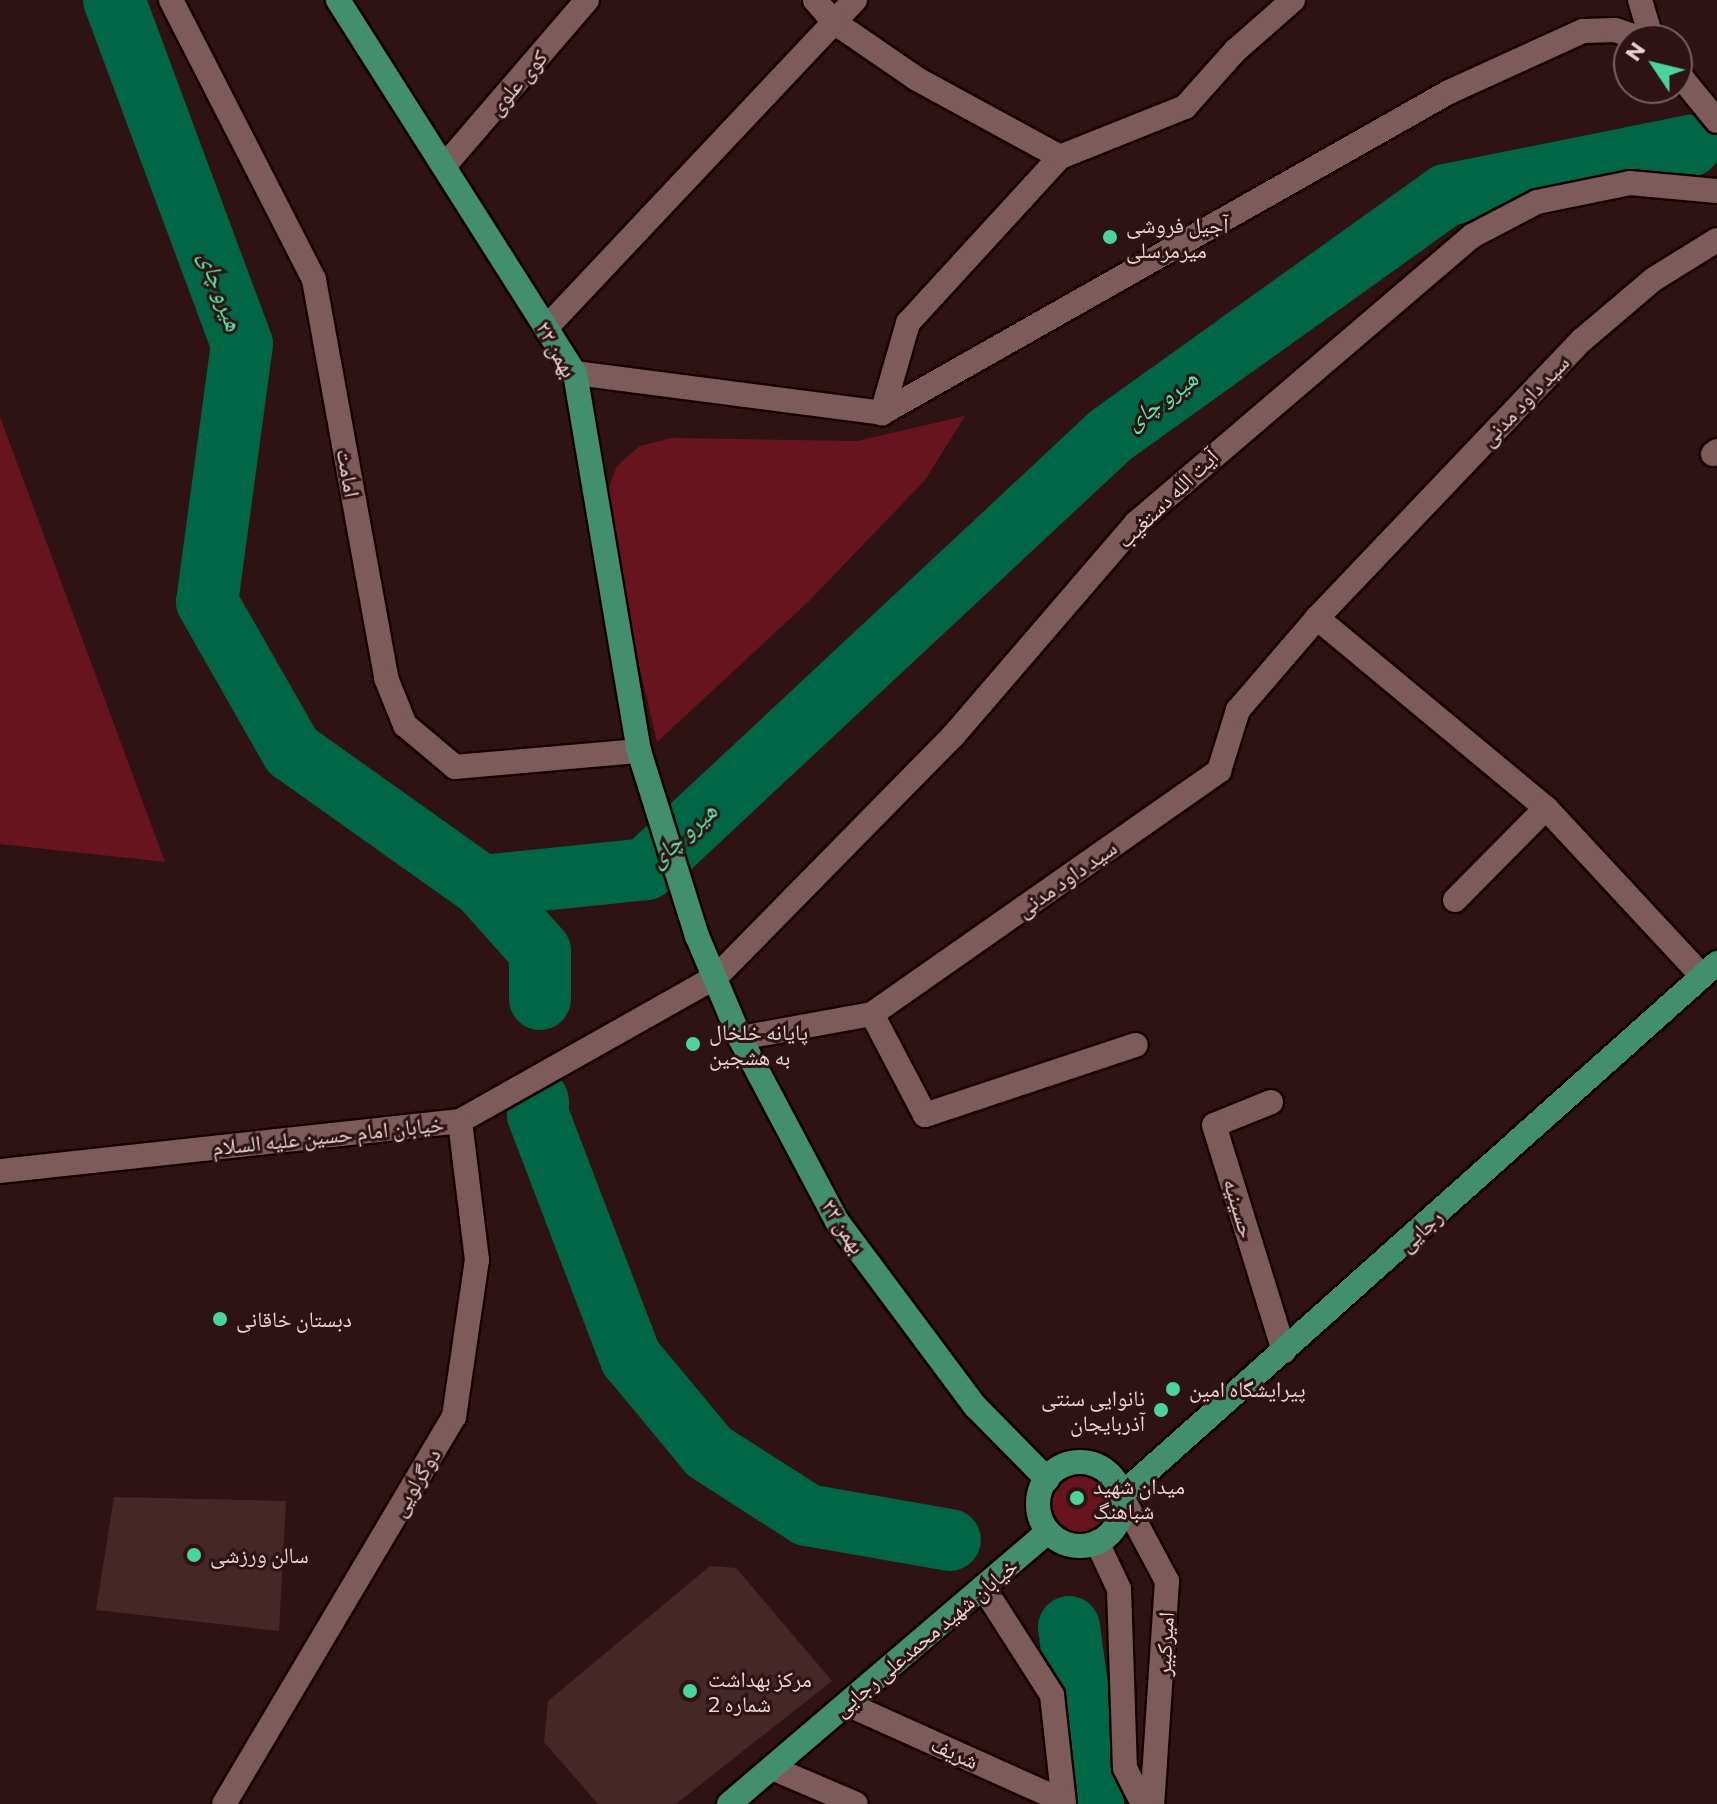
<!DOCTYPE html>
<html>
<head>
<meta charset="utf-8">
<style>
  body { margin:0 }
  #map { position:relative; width:1717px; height:1804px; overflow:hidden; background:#2f1314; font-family:Commissioner,"Noto Naskh Arabic",sans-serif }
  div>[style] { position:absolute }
  .green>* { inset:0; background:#68141e }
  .round { border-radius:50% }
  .river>* { height:62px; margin:-31px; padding:0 31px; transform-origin:31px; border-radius:31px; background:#006645 }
  .building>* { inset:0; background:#452727 }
  .roads { filter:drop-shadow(2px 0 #150102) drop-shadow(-2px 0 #150102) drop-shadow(0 2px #150102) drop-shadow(0 -2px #150102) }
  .minor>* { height:24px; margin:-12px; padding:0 12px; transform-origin:12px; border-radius:12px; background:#7d5b5a }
  .major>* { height:24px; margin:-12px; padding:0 12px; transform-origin:12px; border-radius:12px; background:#438e6f }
  .major>.ring { margin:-12px; padding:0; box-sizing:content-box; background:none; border:24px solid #438e6f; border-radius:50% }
  .dots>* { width:22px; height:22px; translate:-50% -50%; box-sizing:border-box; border:4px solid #2f1314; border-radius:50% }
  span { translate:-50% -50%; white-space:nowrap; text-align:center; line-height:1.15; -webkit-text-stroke:6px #2f1314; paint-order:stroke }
  .street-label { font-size:22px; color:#e9d5d4 }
  .poi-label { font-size:22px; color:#e9d5d4 }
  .left { translate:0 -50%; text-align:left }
  .right { translate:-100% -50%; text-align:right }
  .water-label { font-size:24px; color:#57ebae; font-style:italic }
  .north { position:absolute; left:1613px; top:24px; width:80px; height:80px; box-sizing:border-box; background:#2f1314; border:2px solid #796161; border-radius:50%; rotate:305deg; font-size:22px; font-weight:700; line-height:32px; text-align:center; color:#e9d5d4 }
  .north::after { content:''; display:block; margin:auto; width:28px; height:36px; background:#49d49c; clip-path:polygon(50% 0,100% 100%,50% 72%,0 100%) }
</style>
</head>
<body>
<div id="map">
  <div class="green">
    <i style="clip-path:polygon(965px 416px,925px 480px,809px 601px,657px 742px,602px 506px,617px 466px,640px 446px,672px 438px,857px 441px)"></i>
    <i style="clip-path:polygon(0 417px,165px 862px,0 844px)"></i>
    <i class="round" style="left:1046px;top:1468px;width:70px;height:70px"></i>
  </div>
  <div class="river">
    <i style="left:114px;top:0;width:367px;rotate:69.6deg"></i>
    <i style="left:242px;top:344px;width:260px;rotate:97.7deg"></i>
    <i style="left:207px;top:602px;width:172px;rotate:60.3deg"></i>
    <i style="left:292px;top:751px;width:233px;rotate:35.4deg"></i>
    <i style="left:482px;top:886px;width:87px;rotate:48.3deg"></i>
    <i style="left:540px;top:951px;width:48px;rotate:90deg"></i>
    <i style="left:482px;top:886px;width:165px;rotate:-5.9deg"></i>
    <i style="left:646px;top:869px;width:636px;rotate:-43.03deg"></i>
    <i style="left:1111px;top:435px;width:412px;rotate:-35.6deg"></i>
    <i style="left:1446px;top:195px;width:249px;rotate:-11.4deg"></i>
    <i style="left:538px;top:1101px;width:14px;rotate:90deg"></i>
    <i style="left:538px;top:1115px;width:260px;rotate:69.1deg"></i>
    <i style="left:631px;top:1358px;width:122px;rotate:50.3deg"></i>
    <i style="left:709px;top:1452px;width:117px;rotate:32.7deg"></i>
    <i style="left:807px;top:1515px;width:145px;rotate:9.9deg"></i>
    <i style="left:1069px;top:1627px;width:179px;rotate:82.3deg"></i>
  </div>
  <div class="building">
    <i style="clip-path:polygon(114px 1497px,286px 1501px,279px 1631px,96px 1610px)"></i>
    <i style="clip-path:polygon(710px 1566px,736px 1568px,832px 1681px,676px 1804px,598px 1804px,544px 1742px,548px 1701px)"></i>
  </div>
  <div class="roads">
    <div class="minor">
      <i style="left:171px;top:0;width:314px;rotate:62.9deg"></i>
      <i style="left:314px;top:280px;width:404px;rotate:79.7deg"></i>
      <i style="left:386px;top:678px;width:51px;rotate:68deg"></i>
      <i style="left:405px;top:725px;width:65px;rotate:40deg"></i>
      <i style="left:455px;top:767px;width:185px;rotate:-5deg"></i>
      <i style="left:855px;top:0;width:30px;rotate:134deg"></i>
      <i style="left:834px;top:22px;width:101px;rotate:34.5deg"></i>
      <i style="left:917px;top:79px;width:163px;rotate:28.6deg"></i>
      <i style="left:1060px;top:157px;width:225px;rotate:132.5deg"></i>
      <i style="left:908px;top:323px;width:94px;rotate:106.1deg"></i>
      <i style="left:1640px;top:0;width:42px;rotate:73.3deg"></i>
      <i style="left:1677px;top:72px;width:63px;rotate:50.8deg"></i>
      <i style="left:1060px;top:157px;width:135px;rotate:-21.8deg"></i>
      <i style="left:1185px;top:107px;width:76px;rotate:-48.2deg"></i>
      <i style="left:1236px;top:50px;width:76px;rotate:-41.3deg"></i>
      <i style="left:446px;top:164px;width:216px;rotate:-49.3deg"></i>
      <i style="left:546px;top:328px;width:420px;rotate:-46.7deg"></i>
      <i style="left:834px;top:22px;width:29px;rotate:-131deg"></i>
      <i style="left:575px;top:373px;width:310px;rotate:7.4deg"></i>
      <i style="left:882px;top:413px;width:652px;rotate:-29.52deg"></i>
      <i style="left:1449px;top:92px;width:147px;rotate:-24.5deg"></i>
      <i style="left:1583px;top:31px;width:32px;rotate:-2deg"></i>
      <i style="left:1615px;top:30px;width:33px;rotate:18deg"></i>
      <i style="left:1713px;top:454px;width:5px;rotate:-37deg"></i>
      <i style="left:1317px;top:618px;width:298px;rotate:39.7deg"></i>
      <i style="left:1546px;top:808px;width:229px;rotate:47.1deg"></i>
      <i style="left:1455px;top:900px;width:129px;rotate:-45.3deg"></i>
      <i style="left:872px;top:1014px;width:114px;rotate:62.3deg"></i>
      <i style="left:925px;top:1115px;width:222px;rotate:-18.4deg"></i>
      <i style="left:740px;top:1038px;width:134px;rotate:-10.3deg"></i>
      <i style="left:872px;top:1014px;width:424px;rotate:-35deg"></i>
      <i style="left:1219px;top:771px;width:64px;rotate:-72.7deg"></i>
      <i style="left:1238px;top:710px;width:121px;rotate:-49.3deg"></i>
      <i style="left:1317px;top:618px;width:384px;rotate:-46.4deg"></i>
      <i style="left:1582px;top:340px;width:94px;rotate:-40.3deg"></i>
      <i style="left:1654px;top:279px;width:74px;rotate:-31.8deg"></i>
      <i style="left:1271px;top:1102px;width:61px;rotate:158deg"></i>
      <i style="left:1214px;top:1125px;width:237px;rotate:72.8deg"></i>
      <i style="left:0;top:1171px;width:463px;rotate:-6.2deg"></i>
      <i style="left:460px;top:1121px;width:294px;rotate:-29.4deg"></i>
      <i style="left:716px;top:977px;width:338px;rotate:-45.5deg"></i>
      <i style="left:953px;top:736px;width:281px;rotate:-49.3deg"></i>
      <i style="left:1136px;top:523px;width:442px;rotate:-40.5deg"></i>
      <i style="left:1472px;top:236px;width:73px;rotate:-27.6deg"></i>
      <i style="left:1537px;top:202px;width:95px;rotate:-11.5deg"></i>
      <i style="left:1630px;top:183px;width:87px;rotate:5.3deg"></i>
      <i style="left:1121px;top:1495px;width:98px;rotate:61.9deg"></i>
      <i style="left:1167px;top:1581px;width:224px;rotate:93.8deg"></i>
      <i style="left:1097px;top:1542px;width:52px;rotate:64.9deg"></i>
      <i style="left:1119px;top:1589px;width:179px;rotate:88.1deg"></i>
      <i style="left:1125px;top:1768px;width:40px;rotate:63.4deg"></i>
      <i style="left:983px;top:1587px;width:128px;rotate:57.4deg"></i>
      <i style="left:1052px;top:1695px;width:110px;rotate:83.7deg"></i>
      <i style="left:847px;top:1704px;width:237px;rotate:24.2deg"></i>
      <i style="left:772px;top:1768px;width:91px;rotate:23.2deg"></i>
      <i style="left:224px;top:1804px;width:450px;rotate:-59.3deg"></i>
      <i style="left:454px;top:1417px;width:159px;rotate:-81.7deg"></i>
      <i style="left:477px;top:1260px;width:140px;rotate:-97deg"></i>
    </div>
    <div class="major">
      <i style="left:338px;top:0;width:442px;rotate:57.6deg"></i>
      <i style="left:575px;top:373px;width:383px;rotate:80.4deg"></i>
      <i style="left:639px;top:751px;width:194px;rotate:72.6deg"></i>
      <i style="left:697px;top:936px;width:111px;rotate:67.1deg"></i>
      <i style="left:740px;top:1038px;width:207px;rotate:62.1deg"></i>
      <i style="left:837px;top:1221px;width:231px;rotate:53.3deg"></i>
      <i style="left:975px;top:1406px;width:103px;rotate:45.4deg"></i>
      <i class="ring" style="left:1038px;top:1462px;width:60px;height:60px"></i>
      <i style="left:1121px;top:1495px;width:799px;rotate:-41.75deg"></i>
      <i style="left:729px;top:1804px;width:419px;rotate:-40.5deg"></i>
    </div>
  </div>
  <div class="dots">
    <i style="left:1110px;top:237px;background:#49d49c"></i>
    <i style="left:693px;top:1044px;background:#49d49c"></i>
    <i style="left:220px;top:1319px;background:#49d49c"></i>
    <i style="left:1173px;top:1389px;background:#49d49c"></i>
    <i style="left:1161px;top:1410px;background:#49d49c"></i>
    <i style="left:1077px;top:1498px;background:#49d49c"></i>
    <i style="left:194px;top:1555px;background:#49d49c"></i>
    <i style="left:690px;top:1691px;background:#49d49c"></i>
  </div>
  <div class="street-label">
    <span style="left:517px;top:82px;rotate:-49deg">کوی علوی</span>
    <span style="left:557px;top:349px;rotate:61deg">۲۲ بهمن</span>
    <span style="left:1524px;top:400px;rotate:-46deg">سید داود مدنی</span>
    <span style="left:349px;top:473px;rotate:80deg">امامت</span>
    <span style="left:1167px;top:498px;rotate:-44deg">آیت الله دستغیب</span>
    <span style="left:1066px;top:878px;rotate:-35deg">سید داود مدنی</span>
    <span style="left:328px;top:1135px;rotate:-6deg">خیابان امام حسین علیه السلام</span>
    <span style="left:1240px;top:1208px;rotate:73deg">حسینیه</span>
    <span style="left:844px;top:1226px;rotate:57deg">۲۲ بهمن</span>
    <span style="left:1420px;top:1230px;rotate:-42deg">رجایی</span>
    <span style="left:415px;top:1482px;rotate:-59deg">دوگرلویی</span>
    <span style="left:925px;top:1637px;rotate:-40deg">خیابان شهید محمدعلی رجایی</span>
    <span style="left:1164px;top:1644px;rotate:-87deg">امیرکبیر</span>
    <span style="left:955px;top:1752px;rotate:24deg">شریف</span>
  </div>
  <div class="poi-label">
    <span class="left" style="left:1126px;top:237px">آجیل فروشی<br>میرمرسلی</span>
    <span class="left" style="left:709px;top:1044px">پایانه خلخال<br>به هشجین</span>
    <span class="left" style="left:236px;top:1319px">دبستان خاقانی</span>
    <span class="left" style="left:1189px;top:1389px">پیرایشگاه امین</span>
    <span class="right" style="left:1145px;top:1410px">نانوایی سنتی<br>آذربایجان</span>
    <span class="left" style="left:1093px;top:1498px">میدان شهید<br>شباهنگ</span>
    <span class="left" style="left:210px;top:1555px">سالن ورزشی</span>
    <span class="left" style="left:708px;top:1691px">مرکز بهداشت<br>شماره 2</span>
  </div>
  <div class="water-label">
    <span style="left:222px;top:291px;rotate:70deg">هیرو چای</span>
    <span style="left:1161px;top:399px;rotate:-36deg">هیرو چای</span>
    <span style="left:682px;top:834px;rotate:-42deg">هیرو چای</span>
  </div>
  <div class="north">N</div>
</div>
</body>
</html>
